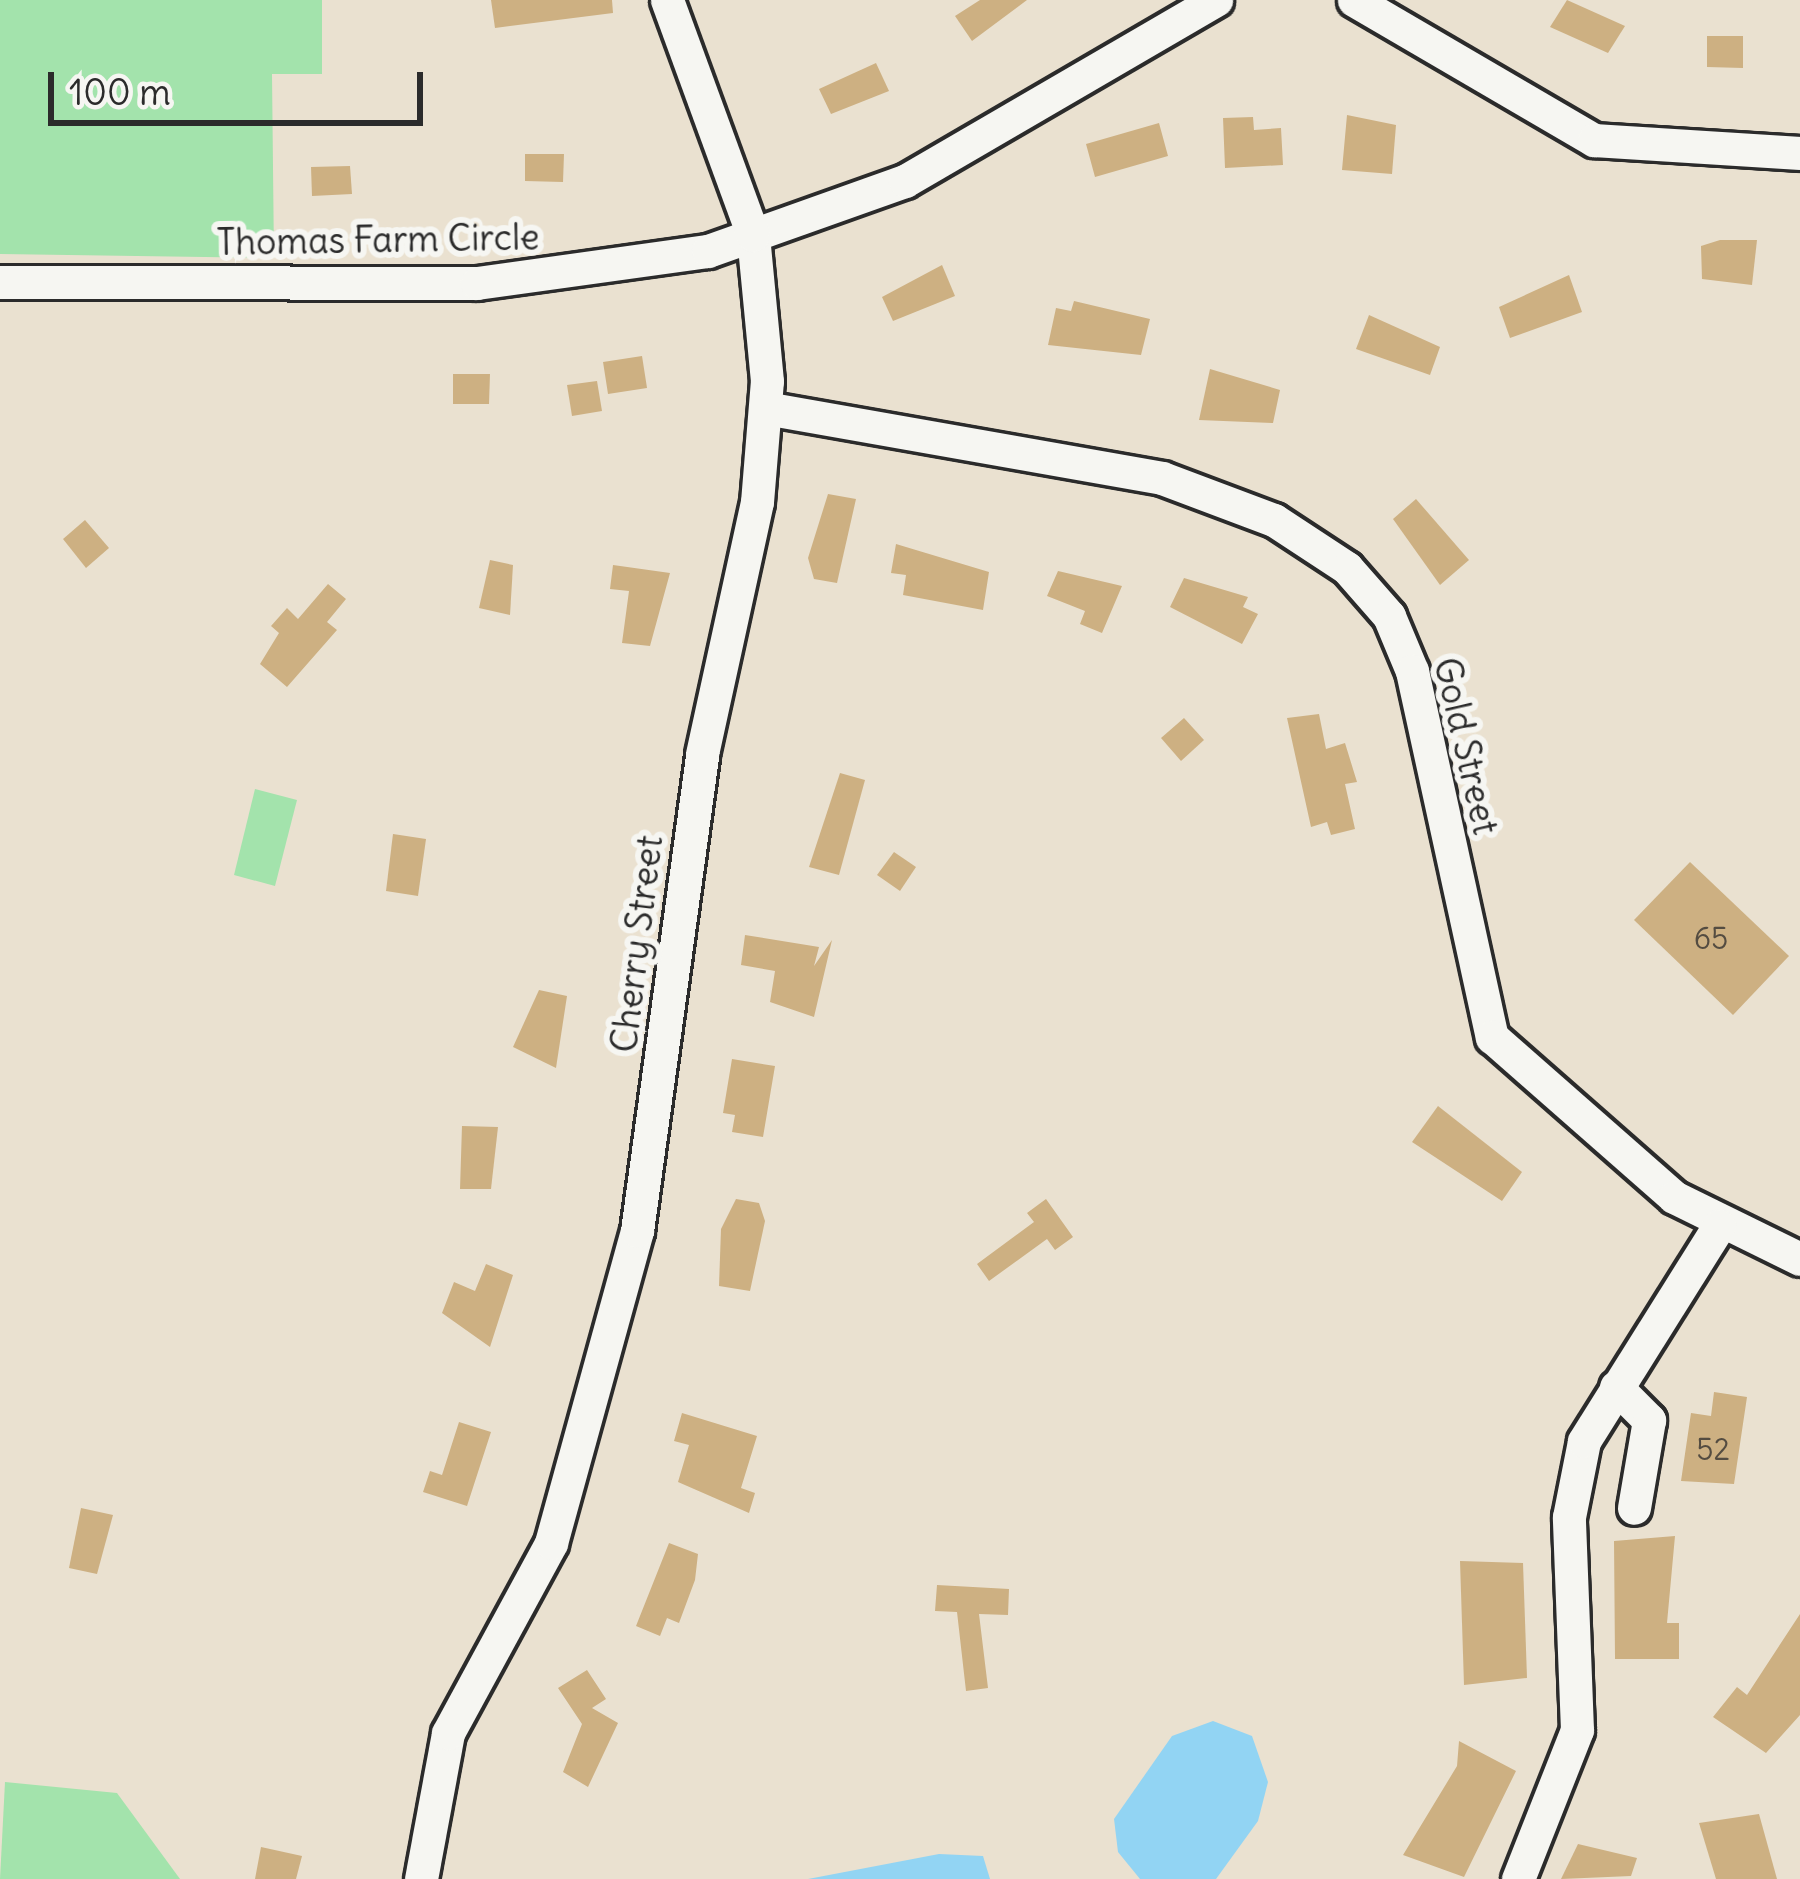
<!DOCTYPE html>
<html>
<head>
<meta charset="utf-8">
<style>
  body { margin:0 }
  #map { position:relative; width:1800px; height:1879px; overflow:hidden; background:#eae1d0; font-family:Delius,sans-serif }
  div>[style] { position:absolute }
  .green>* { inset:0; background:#a3e3ac }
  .water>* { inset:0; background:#92d4f3 }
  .building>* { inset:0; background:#cdb082 }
  .roads { filter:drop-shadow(3px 0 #2b2b2b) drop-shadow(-3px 0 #2b2b2b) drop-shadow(0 3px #2b2b2b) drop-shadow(0 -3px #2b2b2b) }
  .minor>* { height:33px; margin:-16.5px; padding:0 16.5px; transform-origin:16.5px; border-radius:16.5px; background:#f6f6f2 }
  span { translate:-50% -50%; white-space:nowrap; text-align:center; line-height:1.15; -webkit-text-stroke:12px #f6f6f2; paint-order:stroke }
  .number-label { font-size:30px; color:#544c41 }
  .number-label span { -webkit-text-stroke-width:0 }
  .street-label { font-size:36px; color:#2b2b2b }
  .scale { position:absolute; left:48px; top:72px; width:375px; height:54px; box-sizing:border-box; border:6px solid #2b2b2b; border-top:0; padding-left:15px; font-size:36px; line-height:42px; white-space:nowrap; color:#2b2b2b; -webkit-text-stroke:9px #f6f6f2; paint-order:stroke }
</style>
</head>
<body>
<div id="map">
  <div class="green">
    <i style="clip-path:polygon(0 0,322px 0,322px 74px,272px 74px,274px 258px,0 254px)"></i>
    <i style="clip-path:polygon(255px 789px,297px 800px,275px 886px,234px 875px)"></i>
    <i style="clip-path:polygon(5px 1782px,117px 1793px,180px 1879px,0 1879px)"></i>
  </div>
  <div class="water">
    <i style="clip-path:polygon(1213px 1721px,1252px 1736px,1268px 1782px,1258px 1821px,1216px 1879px,1140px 1879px,1118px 1852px,1114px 1819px,1172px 1736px)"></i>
    <i style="clip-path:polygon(939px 1854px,983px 1856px,990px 1879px,808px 1879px)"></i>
  </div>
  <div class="building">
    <i style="clip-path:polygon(491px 0,612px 0,613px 13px,495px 28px)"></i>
    <i style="clip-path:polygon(980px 0,1027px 0,972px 41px,955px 16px)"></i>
    <i style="clip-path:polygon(1567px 0,1625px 26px,1608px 53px,1550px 27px)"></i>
    <i style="clip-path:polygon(1707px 36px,1743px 36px,1743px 68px,1707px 67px)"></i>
    <i style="clip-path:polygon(876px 63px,889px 91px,831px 114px,819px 89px)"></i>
    <i style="clip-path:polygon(1347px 115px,1396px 125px,1392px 174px,1342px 170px)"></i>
    <i style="clip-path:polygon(1253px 117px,1254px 130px,1281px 128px,1283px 165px,1225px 168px,1223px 118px)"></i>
    <i style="clip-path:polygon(1159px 123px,1168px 156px,1095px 177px,1086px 144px)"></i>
    <i style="clip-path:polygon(525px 154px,564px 154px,563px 182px,525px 181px)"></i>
    <i style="clip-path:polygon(350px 166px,352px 194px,312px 196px,311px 167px)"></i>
    <i style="clip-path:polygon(1720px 240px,1757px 240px,1752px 285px,1702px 279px,1701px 246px)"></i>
    <i style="clip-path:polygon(942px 265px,955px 296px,893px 321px,882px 297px)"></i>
    <i style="clip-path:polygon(1569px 275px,1582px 312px,1510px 338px,1499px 307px)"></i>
    <i style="clip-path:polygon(1074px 301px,1150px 319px,1141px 355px,1048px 345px,1056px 308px,1071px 311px)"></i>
    <i style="clip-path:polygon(1369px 315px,1440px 347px,1430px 375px,1356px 349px)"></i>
    <i style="clip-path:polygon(642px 356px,647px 388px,608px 394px,603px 362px)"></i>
    <i style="clip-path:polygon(1210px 369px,1280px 390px,1273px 423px,1199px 420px)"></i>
    <i style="clip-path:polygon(453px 374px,490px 374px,489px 404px,453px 404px)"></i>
    <i style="clip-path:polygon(597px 381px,602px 411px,572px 416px,567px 385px)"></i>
    <i style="clip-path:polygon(828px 494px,856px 499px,837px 583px,814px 579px,808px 558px)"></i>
    <i style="clip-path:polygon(1416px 499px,1469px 560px,1440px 585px,1393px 519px)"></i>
    <i style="clip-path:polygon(85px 520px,109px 548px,86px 568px,63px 539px)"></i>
    <i style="clip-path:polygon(896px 544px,989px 572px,983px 610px,903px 595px,906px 575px,891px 573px)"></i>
    <i style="clip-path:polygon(490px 560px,513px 565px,510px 615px,479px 608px)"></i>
    <i style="clip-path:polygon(613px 565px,670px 573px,650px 646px,622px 643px,629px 591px,610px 589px)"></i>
    <i style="clip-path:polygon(1058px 571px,1122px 586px,1102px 633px,1080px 624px,1085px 611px,1047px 596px)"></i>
    <i style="clip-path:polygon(1184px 578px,1248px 597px,1243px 607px,1258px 614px,1242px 644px,1170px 607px)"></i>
    <i style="clip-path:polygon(328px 584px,346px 599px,327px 622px,337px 630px,287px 687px,260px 664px,279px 633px,271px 626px,287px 608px,298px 619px)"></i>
    <i style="clip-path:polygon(1319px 714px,1326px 749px,1345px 743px,1357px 782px,1345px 784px,1355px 829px,1331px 835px,1327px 822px,1311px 827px,1287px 718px)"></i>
    <i style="clip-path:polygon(1184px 718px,1204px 740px,1181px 761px,1161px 738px)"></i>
    <i style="clip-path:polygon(840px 773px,865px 780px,839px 875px,809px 867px)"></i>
    <i style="clip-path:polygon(393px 834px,426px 839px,418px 896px,386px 891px)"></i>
    <i style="clip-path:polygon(894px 852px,916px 867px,900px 891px,877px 875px)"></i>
    <i style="clip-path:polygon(1690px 862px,1789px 956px,1733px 1015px,1634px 920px)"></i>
    <i style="clip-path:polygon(745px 935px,819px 947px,814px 966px,832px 940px,814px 1017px,770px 1002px,775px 971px,741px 965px)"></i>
    <i style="clip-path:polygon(539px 990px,567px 996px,556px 1068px,513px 1047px)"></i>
    <i style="clip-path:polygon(732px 1059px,775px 1066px,763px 1137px,732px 1132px,735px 1115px,723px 1113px)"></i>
    <i style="clip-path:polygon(1438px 1106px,1522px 1172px,1502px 1201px,1412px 1142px)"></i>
    <i style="clip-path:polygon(462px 1126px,498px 1127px,491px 1189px,460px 1189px)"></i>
    <i style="clip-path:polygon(736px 1199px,759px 1203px,765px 1221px,750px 1291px,719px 1286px,721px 1229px)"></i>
    <i style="clip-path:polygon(1046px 1199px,1073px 1237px,1055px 1250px,1047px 1239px,989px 1281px,977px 1264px,1034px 1222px,1027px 1213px)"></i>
    <i style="clip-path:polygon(486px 1264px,513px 1275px,490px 1347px,442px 1313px,454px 1282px,475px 1291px)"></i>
    <i style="clip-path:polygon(1714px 1392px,1747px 1397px,1734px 1484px,1681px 1481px,1691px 1413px,1711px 1416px)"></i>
    <i style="clip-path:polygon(682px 1413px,757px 1436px,741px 1488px,755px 1493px,749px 1513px,678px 1482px,689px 1445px,674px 1441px)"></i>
    <i style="clip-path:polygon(459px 1422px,491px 1432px,467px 1506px,423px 1492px,430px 1471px,442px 1475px)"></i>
    <i style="clip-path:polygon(81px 1508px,113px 1515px,97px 1574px,69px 1568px)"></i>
    <i style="clip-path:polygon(1675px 1536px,1667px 1623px,1679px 1623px,1679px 1659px,1615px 1659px,1614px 1541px)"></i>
    <i style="clip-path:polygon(669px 1543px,698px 1554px,695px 1580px,679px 1623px,667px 1618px,660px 1636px,636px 1626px)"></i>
    <i style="clip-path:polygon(1460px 1561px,1523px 1563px,1527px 1678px,1464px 1685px)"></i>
    <i style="clip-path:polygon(937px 1585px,1009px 1589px,1008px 1615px,979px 1614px,988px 1688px,966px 1691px,957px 1612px,935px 1611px)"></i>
    <i style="clip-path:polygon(1800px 1614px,1800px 1715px,1766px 1753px,1713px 1717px,1737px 1687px,1747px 1695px)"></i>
    <i style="clip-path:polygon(587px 1670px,606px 1699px,592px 1708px,618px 1723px,588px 1787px,563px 1772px,582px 1724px,558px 1688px)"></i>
    <i style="clip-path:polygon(1459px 1741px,1516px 1771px,1464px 1877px,1403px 1855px,1457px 1766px)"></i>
    <i style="clip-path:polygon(1759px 1814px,1777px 1879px,1716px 1879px,1699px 1823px)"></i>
    <i style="clip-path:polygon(1578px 1844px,1637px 1858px,1631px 1876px,1561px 1879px)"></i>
    <i style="clip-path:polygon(261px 1847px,302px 1856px,296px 1879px,255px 1879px)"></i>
  </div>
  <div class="roads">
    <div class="minor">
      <i style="left:1354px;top:0;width:278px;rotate:30.3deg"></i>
      <i style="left:1594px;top:140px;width:206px;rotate:3.6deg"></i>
      <i style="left:0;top:282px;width:477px;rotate:0.1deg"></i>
      <i style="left:477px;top:283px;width:233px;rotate:-7.9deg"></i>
      <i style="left:708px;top:251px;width:209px;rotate:-19.6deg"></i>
      <i style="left:905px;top:181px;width:360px;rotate:-30.2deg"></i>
      <i style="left:766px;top:408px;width:402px;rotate:10deg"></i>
      <i style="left:1162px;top:478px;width:120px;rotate:20.6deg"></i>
      <i style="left:1274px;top:520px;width:87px;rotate:33.3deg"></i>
      <i style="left:1347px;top:568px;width:64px;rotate:48.8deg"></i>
      <i style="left:1389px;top:616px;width:60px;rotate:67.3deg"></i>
      <i style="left:1412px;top:671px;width:375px;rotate:77.7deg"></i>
      <i style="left:1492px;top:1037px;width:242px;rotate:41.3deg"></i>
      <i style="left:1674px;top:1197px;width:140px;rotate:26.2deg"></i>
      <i style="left:1616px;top:1387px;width:47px;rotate:45deg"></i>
      <i style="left:1649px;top:1420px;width:89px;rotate:99.7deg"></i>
      <i style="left:421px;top:1879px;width:148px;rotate:-79.5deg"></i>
      <i style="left:448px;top:1733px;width:216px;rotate:-61.5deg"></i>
      <i style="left:551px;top:1543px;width:324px;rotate:-74.6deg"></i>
      <i style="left:637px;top:1231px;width:481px;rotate:-82.2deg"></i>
      <i style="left:702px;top:754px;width:258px;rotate:-77.7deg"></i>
      <i style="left:757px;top:502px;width:121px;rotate:-85.3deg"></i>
      <i style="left:767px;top:381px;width:147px;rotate:-95.5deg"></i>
      <i style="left:753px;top:235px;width:250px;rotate:-110.1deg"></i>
      <i style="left:1518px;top:1879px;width:160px;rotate:-68.4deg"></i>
      <i style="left:1577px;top:1730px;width:213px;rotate:-92.2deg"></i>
      <i style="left:1569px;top:1517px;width:77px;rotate:-78.8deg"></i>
      <i style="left:1584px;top:1441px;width:254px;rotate:-57.9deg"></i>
    </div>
  </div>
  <div class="number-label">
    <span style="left:1711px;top:938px">65</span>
    <span style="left:1713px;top:1449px">52</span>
  </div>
  <div class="street-label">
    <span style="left:378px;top:240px;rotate:-1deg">Thomas Farm Circle</span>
    <span style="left:1466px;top:746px;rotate:77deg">Gold Street</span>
    <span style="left:637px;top:944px;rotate:-83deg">Cherry Street</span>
  </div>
  <div class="scale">100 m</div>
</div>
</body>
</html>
